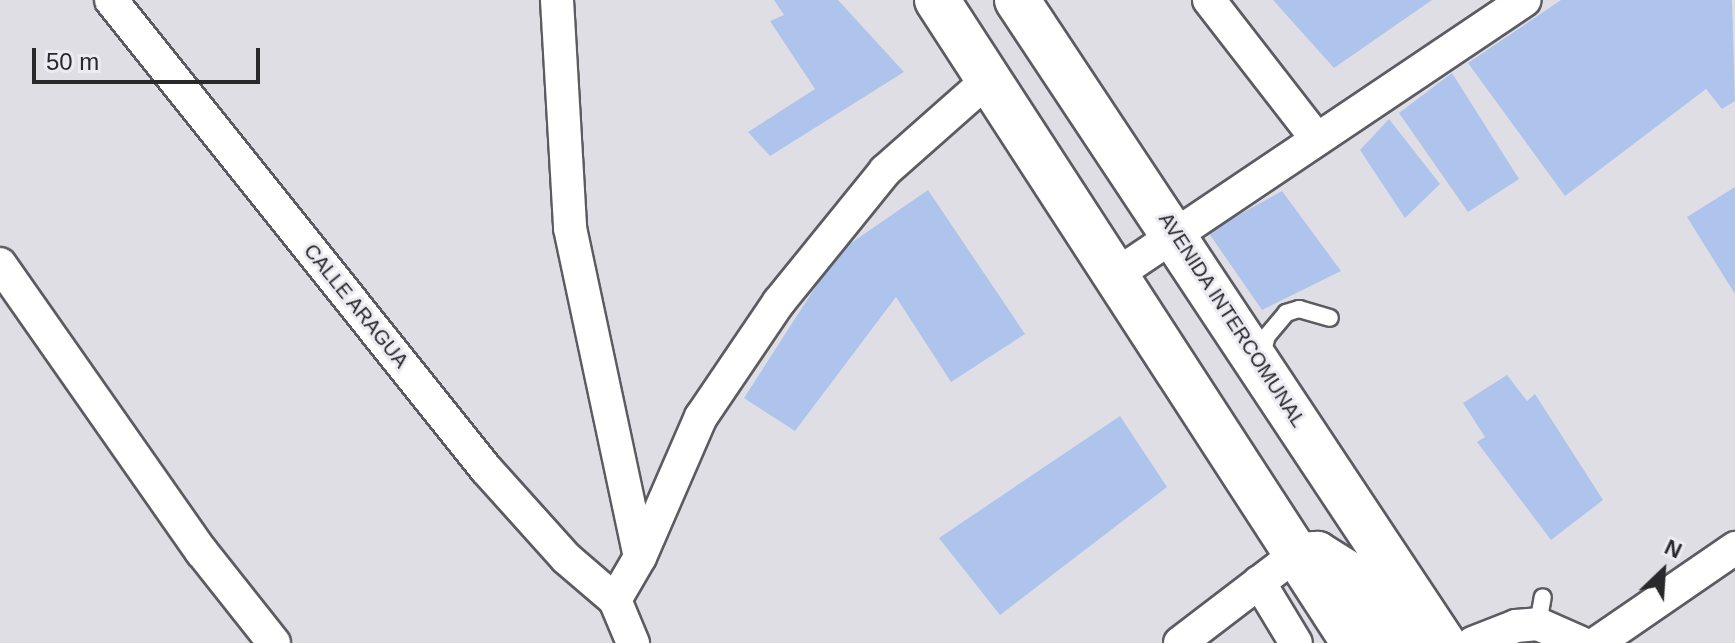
<!DOCTYPE html>
<html>
<head>
<meta charset="utf-8">
<style>
  body { margin:0 }
  #map { position:relative; width:1735px; height:643px; overflow:hidden; background:#dfdee5; font-family:Arial,sans-serif }
  div>[style] { position:absolute }
  .building>* { inset:0; background:#afc4ec }
  .roads { filter:drop-shadow(2px 0 #5c5b61) drop-shadow(-2px 0 #5c5b61) drop-shadow(0 2px #5c5b61) drop-shadow(0 -2px #5c5b61) }
  .lane>* { height:16px; margin:-8px; padding:0 8px; transform-origin:8px; border-radius:8px; background:#fff }
  .street>* { height:32px; margin:-16px; padding:0 16px; transform-origin:16px; border-radius:16px; background:#fff }
  .primary>* { height:44px; margin:-22px; padding:0 22px; transform-origin:22px; border-radius:22px; background:#fff }
  span { translate:-50% -50%; white-space:nowrap; text-align:center; line-height:1.15; -webkit-text-stroke:6px #ecebf2; paint-order:stroke }
  .street-label { font-size:20px; color:#29292b }
  .north { position:absolute; left:1623px; top:531px; width:80px; height:80px; -webkit-text-stroke:6px #ecebf2; paint-order:stroke; rotate:25deg; font-size:22px; font-weight:700; line-height:32px; text-align:center; color:#29292b }
  .north::after { content:''; display:block; margin:auto; width:28px; height:36px; background:#29292b; clip-path:polygon(50% 0,100% 100%,50% 72%,0 100%) }
  .scale { position:absolute; left:32px; top:48px; width:228px; height:36px; box-sizing:border-box; border:4px solid #29292b; border-top:0; padding-left:10px; font-size:24px; line-height:28px; white-space:nowrap; color:#29292b; -webkit-text-stroke:6px #ecebf2; paint-order:stroke }
</style>
</head>
<body>
<div id="map">
  <div class="building">
    <i style="clip-path:polygon(774px 0,838px 0,904px 72px,770px 156px,748px 132px,815px 89px,770px 21px,784px 15px)"></i>
    <i style="clip-path:polygon(1273px 0,1432px 0,1334px 68px)"></i>
    <i style="clip-path:polygon(1561px 0,1732px 0,1735px 101px,1722px 109px,1706px 89px,1565px 196px,1468px 63px)"></i>
    <i style="clip-path:polygon(1452px 73px,1519px 179px,1468px 212px,1399px 113px)"></i>
    <i style="clip-path:polygon(1389px 119px,1440px 184px,1405px 218px,1360px 150px)"></i>
    <i style="clip-path:polygon(1735px 187px,1735px 294px,1687px 217px)"></i>
    <i style="clip-path:polygon(928px 190px,1025px 334px,951px 382px,896px 297px,795px 431px,744px 398px,838px 252px)"></i>
    <i style="clip-path:polygon(1282px 191px,1341px 271px,1262px 310px,1208px 232px)"></i>
    <i style="clip-path:polygon(1507px 375px,1527px 401px,1535px 394px,1603px 500px,1551px 540px,1477px 442px,1485px 437px,1463px 403px)"></i>
    <i style="clip-path:polygon(1120px 416px,1167px 487px,1000px 615px,939px 538px)"></i>
  </div>
  <div class="roads">
    <div class="lane">
      <i style="left:1261px;top:357px;width:22px;rotate:-74deg"></i>
      <i style="left:1267px;top:336px;width:30px;rotate:-50deg"></i>
      <i style="left:1286px;top:313px;width:14px;rotate:-17deg"></i>
      <i style="left:1299px;top:309px;width:32px;rotate:16deg"></i>
      <i style="left:1538px;top:624px;width:27px;rotate:-80deg"></i>
    </div>
    <div class="street">
      <i style="left:111px;top:0;width:600px;rotate:51.36deg"></i>
      <i style="left:486px;top:469px;width:120px;rotate:48deg"></i>
      <i style="left:566px;top:558px;width:65px;rotate:40.6deg"></i>
      <i style="left:557px;top:0;width:228px;rotate:86.7deg"></i>
      <i style="left:570px;top:228px;width:336px;rotate:78deg"></i>
      <i style="left:640px;top:557px;width:50px;rotate:120.2deg"></i>
      <i style="left:615px;top:600px;width:47px;rotate:67.3deg"></i>
      <i style="left:1209px;top:0;width:176px;rotate:52.2deg"></i>
      <i style="left:0;top:264px;width:352px;rotate:55deg"></i>
      <i style="left:202px;top:552px;width:116px;rotate:51.6deg"></i>
      <i style="left:1117px;top:274px;width:491px;rotate:-33.9deg"></i>
      <i style="left:640px;top:557px;width:153px;rotate:-66.5deg"></i>
      <i style="left:701px;top:417px;width:139px;rotate:-55.9deg"></i>
      <i style="left:779px;top:302px;width:169px;rotate:-51deg"></i>
      <i style="left:885px;top:171px;width:139px;rotate:-41.5deg"></i>
      <i style="left:1259px;top:582px;width:71px;rotate:58.8deg"></i>
      <i style="left:1180px;top:643px;width:145px;rotate:-37.4deg"></i>
      <i style="left:1473px;top:643px;width:46px;rotate:-21.6deg"></i>
      <i style="left:1516px;top:626px;width:22px;rotate:-5deg"></i>
      <i style="left:1538px;top:624px;width:47px;rotate:23.8deg"></i>
      <i style="left:1597px;top:643px;width:168px;rotate:-34.5deg"></i>
    </div>
    <div class="primary">
      <i style="left:937px;top:0;width:766px;rotate:57.04deg"></i>
      <i style="left:1017px;top:0;width:771px;rotate:56.47deg"></i>
      <i style="left:1295px;top:555px;width:22px;rotate:-3deg"></i>
      <i style="left:1317px;top:554px;width:40px;rotate:32deg"></i>
      <i style="left:1351px;top:575px;width:84px;rotate:53.7deg"></i>
    </div>
  </div>
  <div class="street-label">
    <span style="left:356px;top:306px;rotate:51deg">CALLE ARAGUA</span>
    <span style="left:1232px;top:320px;rotate:57deg">AVENIDA INTERCOMUNAL</span>
  </div>
  <div class="north">N</div>
  <div class="scale">50 m</div>
</div>
</body>
</html>
